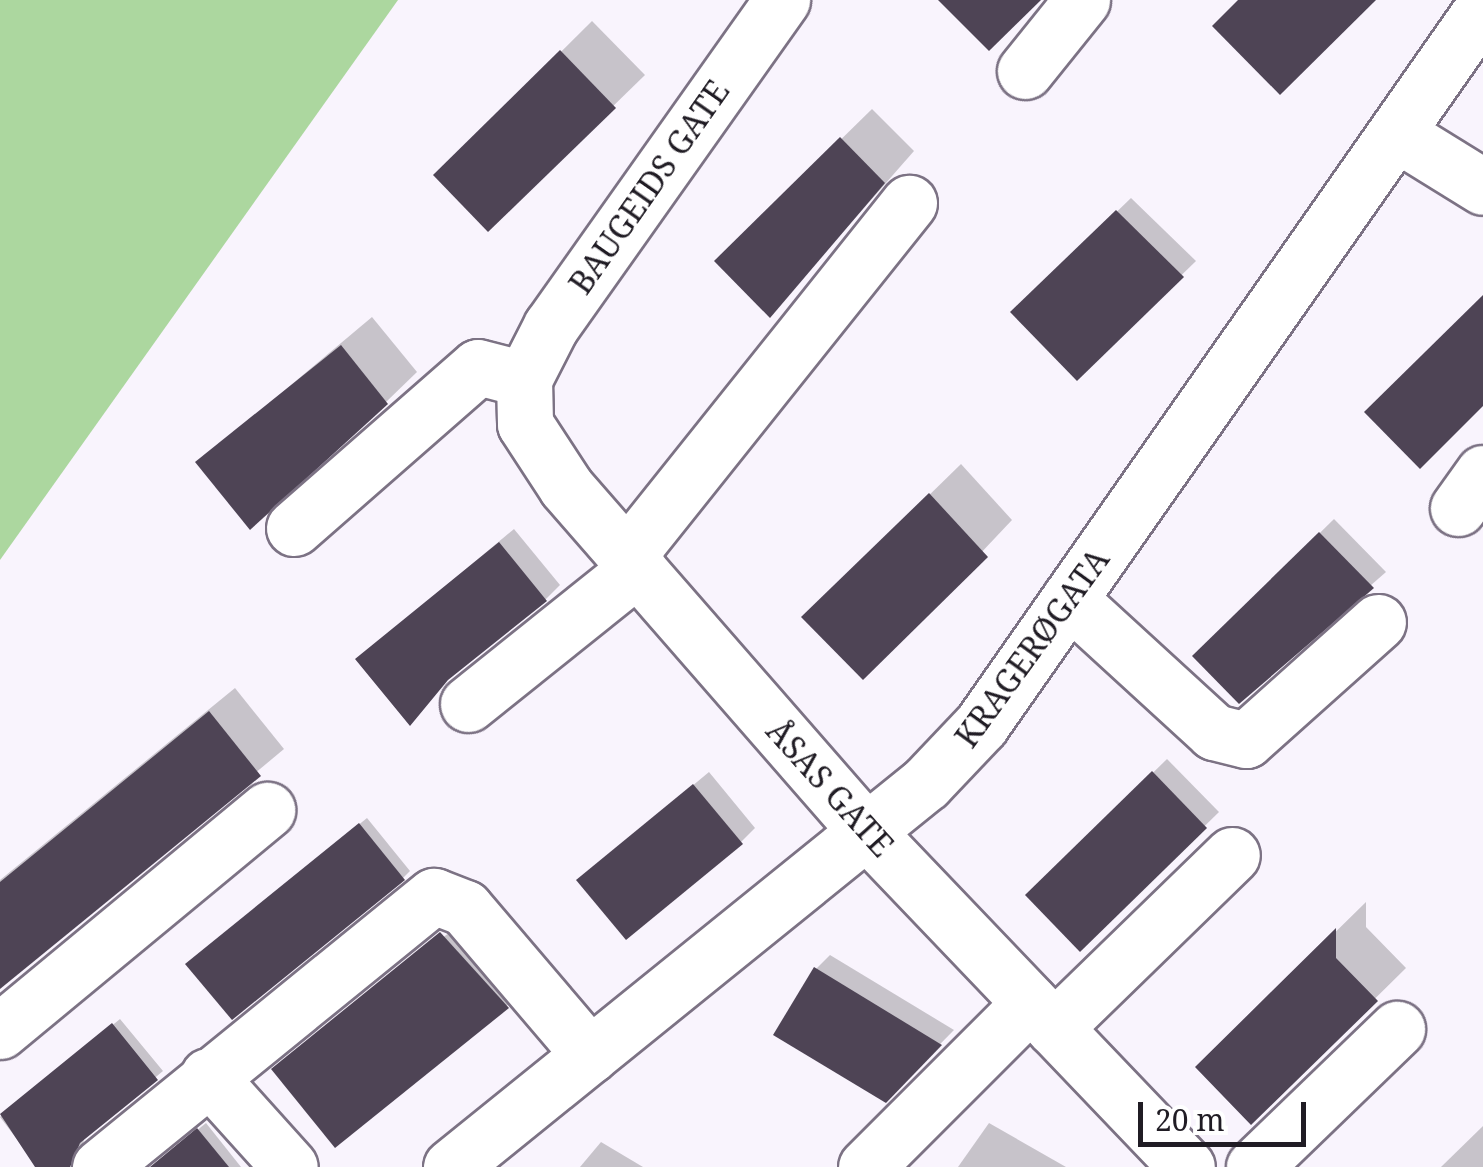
<!DOCTYPE html>
<html>
<head>
<meta charset="utf-8">
<style>
  body { margin:0 }
  #map { position:relative; width:1483px; height:1167px; overflow:hidden; background:#f9f4fd; font-family:"Noto Serif",serif }
  div>[style] { position:absolute }
  .green>* { inset:0; background:#acd79f }
  .shadow>* { inset:0; background:#0003 }
  .building>* { inset:0; background:#4e4455 }
  .roads { filter:drop-shadow(2px 0 #7c7284) drop-shadow(-2px 0 #7c7284) drop-shadow(0 2px #7c7284) drop-shadow(0 -2px #7c7284) }
  .minor>* { height:55px; margin:-27.5px; padding:0 27.5px; transform-origin:27.5px; border-radius:27.5px; background:#fff }
  span { translate:-50% -50%; white-space:nowrap; text-align:center; line-height:1.15; -webkit-text-stroke:10px #fff; paint-order:stroke }
  .street-label { font-size:32px; color:#201c24 }
  .scale { position:absolute; left:1138px; top:1102px; width:168px; height:45px; box-sizing:border-box; border:5px solid #201c24; border-top:0; padding-left:12px; font-size:30px; line-height:35px; white-space:nowrap; color:#201c24; -webkit-text-stroke:8px #fff; paint-order:stroke }
</style>
</head>
<body>
<div id="map">
  <div class="green">
    <i style="clip-path:polygon(0 0,398px 0,0 560px)"></i>
  </div>
  <div class="shadow">
    <i style="clip-path:polygon(592px 21px,645px 75px,488px 228px,437px 175px)"></i>
    <i style="clip-path:polygon(872px 109px,914px 151px,770px 315px,717px 261px)"></i>
    <i style="clip-path:polygon(1131px 198px,1196px 261px,1077px 377px,1013px 312px)"></i>
    <i style="clip-path:polygon(372px 317px,417px 372px,386px 402px,198px 463px)"></i>
    <i style="clip-path:polygon(961px 464px,1012px 520px,893px 646px,835px 587px)"></i>
    <i style="clip-path:polygon(1334px 519px,1386px 572px,1239px 701px,1195px 656px)"></i>
    <i style="clip-path:polygon(514px 529px,560px 585px,546px 599px,455px 671px,358px 659px)"></i>
    <i style="clip-path:polygon(235px 688px,284px 749px,0 986px,0 880px)"></i>
    <i style="clip-path:polygon(1167px 759px,1219px 812px,1080px 948px,1028px 895px)"></i>
    <i style="clip-path:polygon(709px 772px,755px 828px,741px 842px,579px 880px)"></i>
    <i style="clip-path:polygon(367px 818px,410px 871px,403px 878px,195px 958px)"></i>
    <i style="clip-path:polygon(1366px 902px,1366px 927px,1406px 968px,1251px 1121px,1198px 1067px)"></i>
    <i style="clip-path:polygon(454px 929px,514px 1000px,335px 1145px,281px 1062px)"></i>
    <i style="clip-path:polygon(830px 955px,954px 1030px,886px 1099px,816px 969px)"></i>
    <i style="clip-path:polygon(120px 1019px,163px 1071px,85px 1136px,77px 1167px,38px 1167px,0 1117px)"></i>
    <i style="clip-path:polygon(206px 1123px,241px 1167px,152px 1167px)"></i>
    <i style="clip-path:polygon(989px 1123px,1066px 1167px,958px 1167px)"></i>
    <i style="clip-path:polygon(1483px 1126px,1483px 1167px,1441px 1167px)"></i>
    <i style="clip-path:polygon(601px 1142px,643px 1167px,580px 1167px)"></i>
  </div>
  <div class="building">
    <i style="clip-path:polygon(938px 0,1041px 0,989px 51px)"></i>
    <i style="clip-path:polygon(1238px 0,1376px 0,1280px 95px,1212px 26px)"></i>
    <i style="clip-path:polygon(560px 50px,616px 108px,488px 232px,433px 175px)"></i>
    <i style="clip-path:polygon(840px 137px,885px 183px,770px 318px,714px 261px)"></i>
    <i style="clip-path:polygon(1116px 210px,1184px 277px,1077px 381px,1010px 312px)"></i>
    <i style="clip-path:polygon(1483px 295px,1483px 406px,1420px 469px,1364px 412px)"></i>
    <i style="clip-path:polygon(341px 345px,388px 404px,250px 530px,195px 462px)"></i>
    <i style="clip-path:polygon(929px 493px,988px 557px,863px 680px,801px 617px)"></i>
    <i style="clip-path:polygon(1319px 532px,1374px 588px,1239px 704px,1192px 656px)"></i>
    <i style="clip-path:polygon(499px 542px,547px 601px,448px 680px,410px 726px,355px 659px)"></i>
    <i style="clip-path:polygon(209px 711px,261px 776px,0 989px,0 882px)"></i>
    <i style="clip-path:polygon(1152px 771px,1207px 828px,1080px 952px,1025px 895px)"></i>
    <i style="clip-path:polygon(693px 784px,743px 844px,626px 940px,576px 880px)"></i>
    <i style="clip-path:polygon(359px 823px,405px 880px,232px 1020px,185px 964px)"></i>
    <i style="clip-path:polygon(1336px 928px,1336px 958px,1378px 1001px,1251px 1125px,1195px 1067px)"></i>
    <i style="clip-path:polygon(440px 932px,509px 1008px,335px 1148px,271px 1069px)"></i>
    <i style="clip-path:polygon(814px 967px,942px 1045px,886px 1103px,773px 1035px)"></i>
    <i style="clip-path:polygon(112px 1023px,158px 1080px,80px 1143px,70px 1167px,35px 1167px,0 1114px)"></i>
    <i style="clip-path:polygon(197px 1128px,229px 1167px,150px 1167px)"></i>
  </div>
  <div class="roads">
    <div class="minor">
      <i style="left:782px;top:0;width:400px;rotate:125.3deg"></i>
      <i style="left:551px;top:326px;width:59px;rotate:117deg"></i>
      <i style="left:524px;top:379px;width:45px;rotate:88.7deg"></i>
      <i style="left:525px;top:424px;width:75px;rotate:56.9deg"></i>
      <i style="left:566px;top:487px;width:458px;rotate:48.9deg"></i>
      <i style="left:867px;top:832px;width:463px;rotate:46.3deg"></i>
      <i style="left:1025px;top:71px;width:91px;rotate:-51.2deg"></i>
      <i style="left:1396px;top:133px;width:102px;rotate:31.8deg"></i>
      <i style="left:1458px;top:508px;width:43px;rotate:-54.5deg"></i>
      <i style="left:294px;top:528px;width:244px;rotate:-41.2deg"></i>
      <i style="left:478px;top:367px;width:48px;rotate:14.6deg"></i>
      <i style="left:627px;top:556px;width:452px;rotate:-51.4deg"></i>
      <i style="left:1069px;top:599px;width:197px;rotate:42.5deg"></i>
      <i style="left:1214px;top:732px;width:33px;rotate:14deg"></i>
      <i style="left:1246px;top:740px;width:177px;rotate:-41.8deg"></i>
      <i style="left:468px;top:704px;width:218px;rotate:-38.7deg"></i>
      <i style="left:1054px;top:1028px;width:248px;rotate:-44.2deg"></i>
      <i style="left:0;top:1031px;width:347px;rotate:-39.6deg"></i>
      <i style="left:208px;top:1076px;width:122px;rotate:48deg"></i>
      <i style="left:100px;top:1167px;width:430px;rotate:-39.1deg"></i>
      <i style="left:434px;top:896px;width:33px;rotate:21deg"></i>
      <i style="left:465px;top:908px;width:193px;rotate:49.6deg"></i>
      <i style="left:451px;top:1167px;width:611px;rotate:-38.95deg"></i>
      <i style="left:926px;top:783px;width:80px;rotate:-46.5deg"></i>
      <i style="left:981px;top:725px;width:875px;rotate:-55deg"></i>
      <i style="left:866px;top:1167px;width:232px;rotate:-45deg"></i>
      <i style="left:1254px;top:1167px;width:199px;rotate:-44deg"></i>
    </div>
  </div>
  <div class="street-label">
    <span style="left:649px;top:187px;rotate:-55deg">BAUGEIDS GATE</span>
    <span style="left:1032px;top:648px;rotate:-54deg">KRAGERØGATA</span>
    <span style="left:830px;top:788px;rotate:48deg">ÅSAS GATE</span>
  </div>
  <div class="scale">20 m</div>
</div>
</body>
</html>
